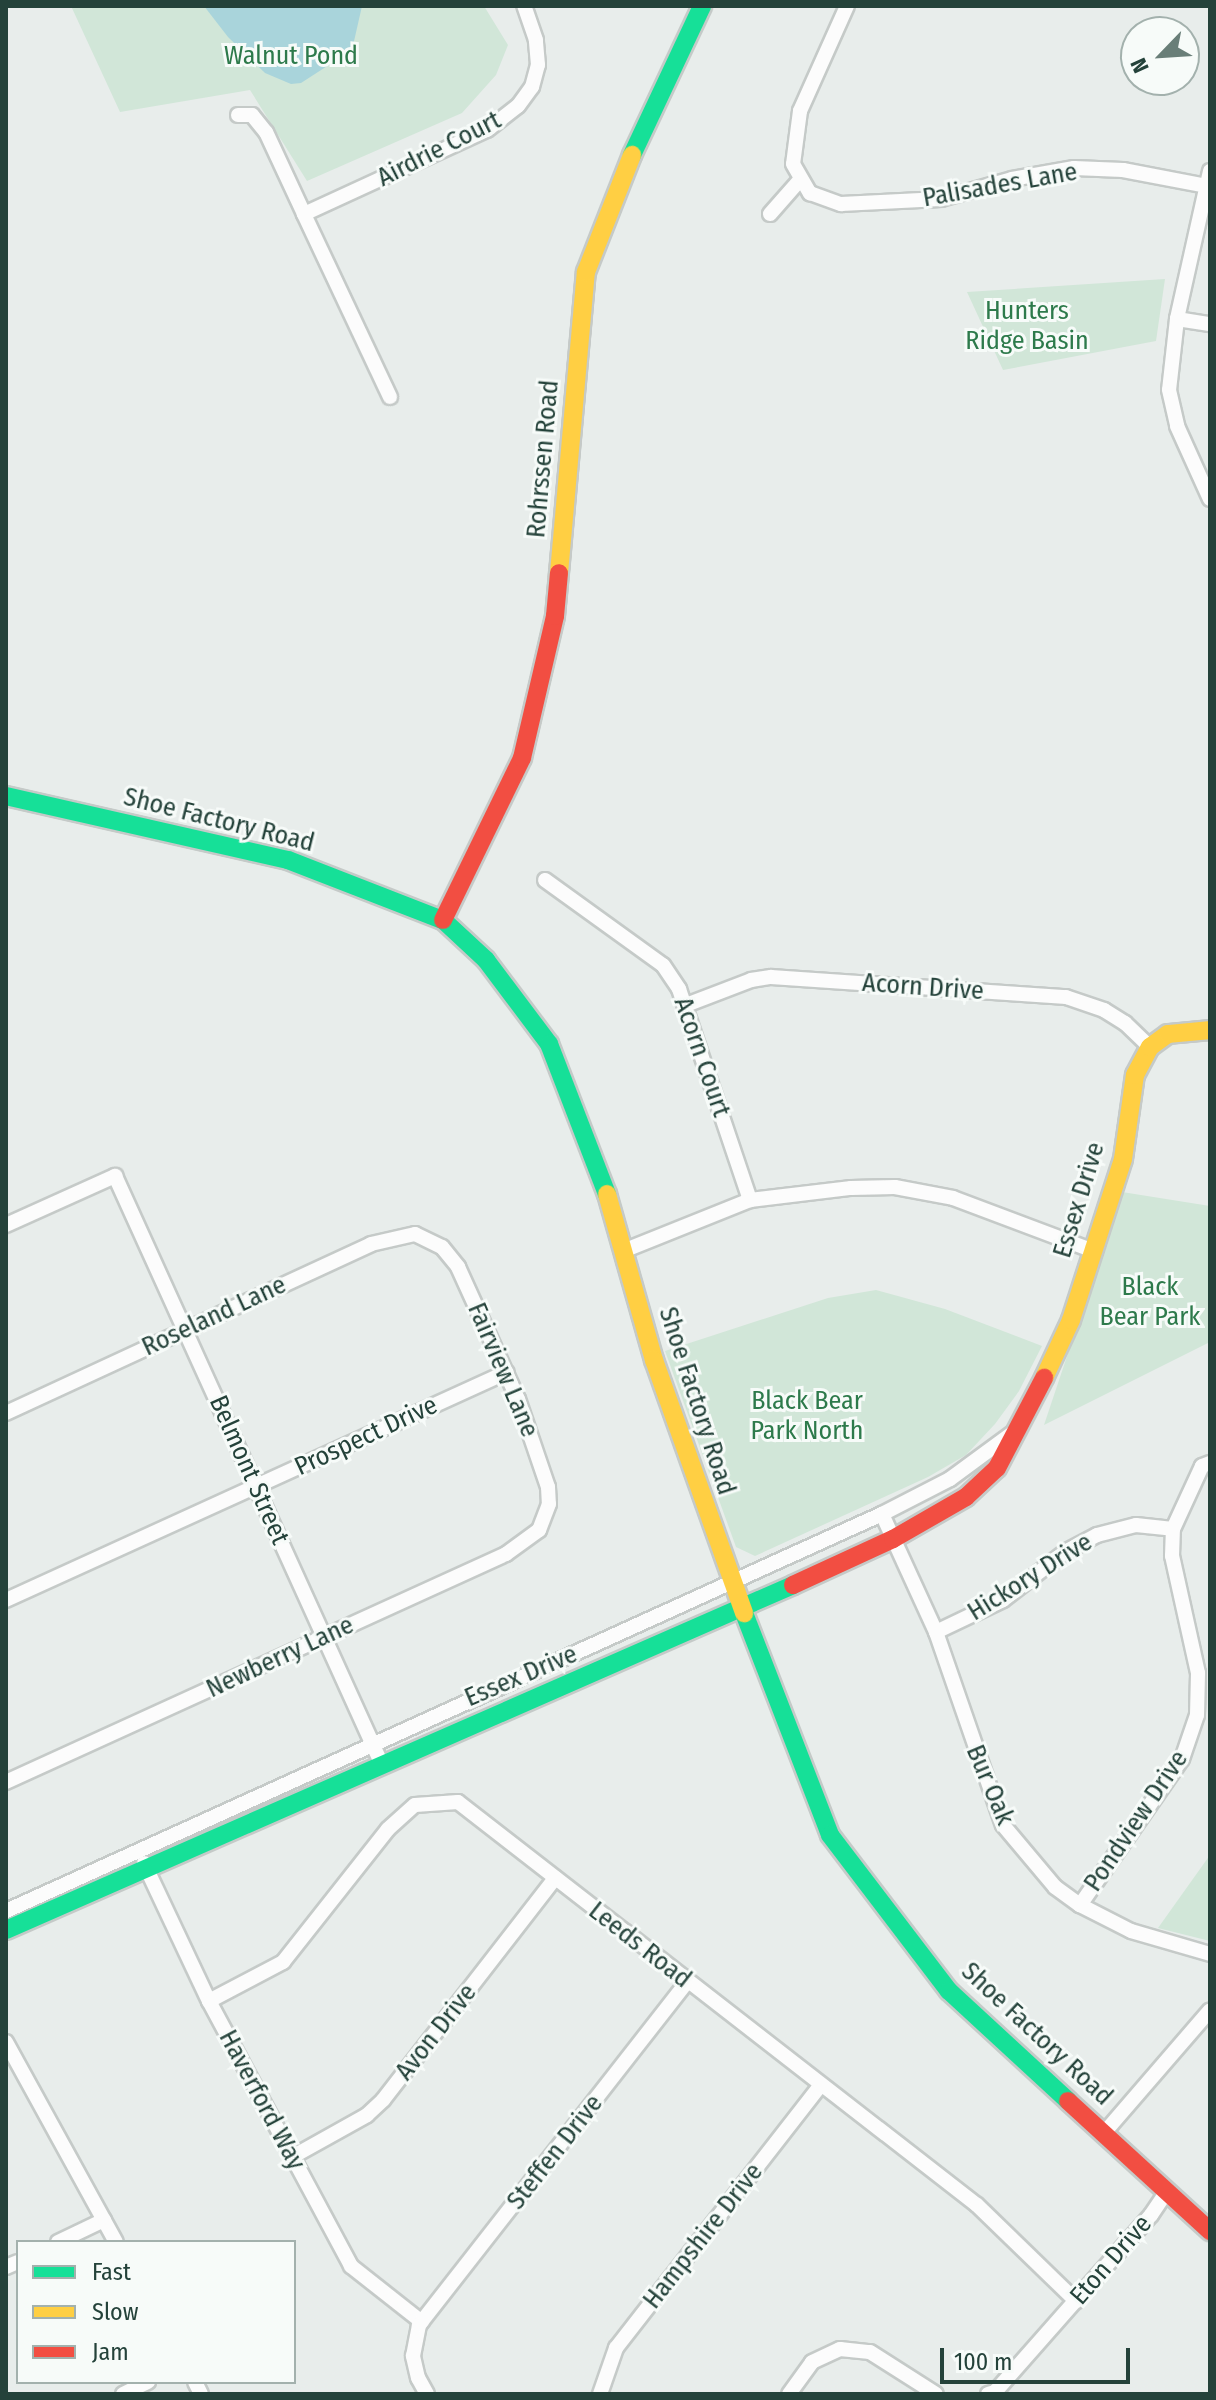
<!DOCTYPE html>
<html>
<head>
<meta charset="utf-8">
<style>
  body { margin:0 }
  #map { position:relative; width:1216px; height:2400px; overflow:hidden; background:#e8edeb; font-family:"Fira Sans Condensed",sans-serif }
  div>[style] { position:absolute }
  .green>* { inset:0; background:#d1e6d8 }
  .water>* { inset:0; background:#a9d4db }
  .roads { filter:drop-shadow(2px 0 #c5cac8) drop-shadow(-2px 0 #c5cac8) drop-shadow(0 2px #c5cac8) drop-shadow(0 -2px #c5cac8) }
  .street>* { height:14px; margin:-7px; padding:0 7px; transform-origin:7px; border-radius:7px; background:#fcfcfc }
  .fast>* { height:18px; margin:-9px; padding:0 9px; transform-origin:9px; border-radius:9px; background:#16e098 }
  .slow>* { height:18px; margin:-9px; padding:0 9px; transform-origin:9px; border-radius:9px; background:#ffcf43 }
  .jam>* { height:18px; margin:-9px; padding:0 9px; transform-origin:9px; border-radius:9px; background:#f24e42 }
  span { translate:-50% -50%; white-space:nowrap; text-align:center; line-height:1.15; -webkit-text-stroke:6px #f7fbf9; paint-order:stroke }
  .park-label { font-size:26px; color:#2d7a4b }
  .street-label { font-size:26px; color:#24423a }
  .frame { position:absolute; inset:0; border:8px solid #24423a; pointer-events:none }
  .legend { position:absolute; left:16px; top:2240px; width:280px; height:144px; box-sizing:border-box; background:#f7fbf9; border:2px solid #a3b1ad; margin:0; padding:10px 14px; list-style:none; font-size:24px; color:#24423a }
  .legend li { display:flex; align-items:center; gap:16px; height:40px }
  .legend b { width:40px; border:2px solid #a3b1ad }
  .north { position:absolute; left:1120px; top:16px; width:80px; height:80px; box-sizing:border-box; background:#f7fbf9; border:2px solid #a3b1ad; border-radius:50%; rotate:245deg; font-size:22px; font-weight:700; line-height:32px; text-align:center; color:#24423a }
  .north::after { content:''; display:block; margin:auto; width:28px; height:36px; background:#697e78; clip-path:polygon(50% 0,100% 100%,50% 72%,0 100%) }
  .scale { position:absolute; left:940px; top:2348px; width:190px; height:36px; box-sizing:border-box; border:4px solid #24423a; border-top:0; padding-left:10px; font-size:24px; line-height:28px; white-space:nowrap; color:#24423a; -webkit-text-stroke:6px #f7fbf9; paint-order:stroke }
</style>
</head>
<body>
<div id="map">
  <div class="green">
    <i style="clip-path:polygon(71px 6px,484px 6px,508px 45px,496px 75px,462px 113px,307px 181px,250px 90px,120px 112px)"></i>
    <i style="clip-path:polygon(1165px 279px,1156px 341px,1003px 370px,967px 292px)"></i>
    <i style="clip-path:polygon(1122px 1192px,1210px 1206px,1210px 1342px,1044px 1425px)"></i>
    <i style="clip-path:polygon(876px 1290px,945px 1309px,1042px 1346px,1019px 1391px,995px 1424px,966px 1455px,928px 1477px,755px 1556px,736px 1547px,665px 1351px,828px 1298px)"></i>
    <i style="clip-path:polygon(1210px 1855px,1210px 1941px,1158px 1928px)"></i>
  </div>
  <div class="water">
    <i style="clip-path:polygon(204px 6px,362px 6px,352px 50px,301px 83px,291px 84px,265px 73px,228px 37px)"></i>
  </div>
  <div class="roads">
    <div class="street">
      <i style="left:847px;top:6px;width:115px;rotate:114.1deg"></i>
      <i style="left:800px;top:111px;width:53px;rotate:97.5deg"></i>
      <i style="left:793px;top:164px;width:34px;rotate:60deg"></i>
      <i style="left:810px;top:193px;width:33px;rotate:20deg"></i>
      <i style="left:841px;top:204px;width:100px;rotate:-2.9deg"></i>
      <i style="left:941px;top:199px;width:74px;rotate:-15.7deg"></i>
      <i style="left:1012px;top:179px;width:63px;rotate:-10.1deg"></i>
      <i style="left:1074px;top:168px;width:49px;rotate:2.3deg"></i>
      <i style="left:1123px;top:170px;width:86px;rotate:10.8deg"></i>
      <i style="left:238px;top:115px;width:14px"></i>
      <i style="left:252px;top:115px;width:22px;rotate:51deg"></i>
      <i style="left:266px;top:132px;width:90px;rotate:65.1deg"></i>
      <i style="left:1210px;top:171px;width:152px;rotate:102.6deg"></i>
      <i style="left:1177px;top:319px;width:71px;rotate:96.4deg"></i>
      <i style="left:1169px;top:390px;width:37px;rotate:77deg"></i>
      <i style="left:1177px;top:426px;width:80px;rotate:65.7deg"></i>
      <i style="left:770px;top:214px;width:45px;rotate:-48.6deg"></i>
      <i style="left:1177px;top:319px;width:33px;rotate:9deg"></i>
      <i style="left:390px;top:397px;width:202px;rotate:-115.2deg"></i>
      <i style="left:304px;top:214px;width:201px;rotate:-24.7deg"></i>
      <i style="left:487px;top:130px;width:39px;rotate:-38deg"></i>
      <i style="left:518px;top:106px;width:24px;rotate:-54deg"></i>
      <i style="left:532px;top:87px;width:23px;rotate:-75deg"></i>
      <i style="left:538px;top:65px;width:25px;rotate:-95deg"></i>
      <i style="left:536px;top:40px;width:36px;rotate:-109deg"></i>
      <i style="left:545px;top:880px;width:145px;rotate:35.8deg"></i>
      <i style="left:663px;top:965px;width:29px;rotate:56deg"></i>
      <i style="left:679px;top:989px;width:223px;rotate:71.4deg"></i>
      <i style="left:686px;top:1005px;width:70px;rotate:-21deg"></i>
      <i style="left:751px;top:980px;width:20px;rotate:-9deg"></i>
      <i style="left:771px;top:977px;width:296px;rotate:3.9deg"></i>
      <i style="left:1066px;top:997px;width:40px;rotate:18.9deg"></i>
      <i style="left:1104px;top:1010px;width:25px;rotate:32deg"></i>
      <i style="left:1125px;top:1023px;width:35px;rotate:44deg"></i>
      <i style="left:6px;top:1225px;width:120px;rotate:-24.2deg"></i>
      <i style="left:115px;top:1176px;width:647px;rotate:65.61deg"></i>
      <i style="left:623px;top:1251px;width:137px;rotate:-21.9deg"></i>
      <i style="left:750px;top:1200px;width:102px;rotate:-6.8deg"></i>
      <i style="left:851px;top:1188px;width:44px;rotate:-1.3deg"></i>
      <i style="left:895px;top:1187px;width:59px;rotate:10.7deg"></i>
      <i style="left:953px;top:1198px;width:147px;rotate:20.6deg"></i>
      <i style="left:6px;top:1413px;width:402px;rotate:-24.8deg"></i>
      <i style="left:371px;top:1244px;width:45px;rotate:-12.8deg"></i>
      <i style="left:415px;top:1234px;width:30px;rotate:26deg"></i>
      <i style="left:442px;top:1247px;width:26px;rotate:51deg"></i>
      <i style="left:458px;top:1267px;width:145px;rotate:65.6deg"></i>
      <i style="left:518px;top:1399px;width:93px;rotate:71.2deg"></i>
      <i style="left:548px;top:1487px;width:17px;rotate:87deg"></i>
      <i style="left:549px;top:1504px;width:28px;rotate:111deg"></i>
      <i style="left:539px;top:1530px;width:41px;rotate:144deg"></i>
      <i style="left:506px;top:1554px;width:550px;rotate:155.49deg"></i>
      <i style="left:882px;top:1514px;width:130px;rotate:65.4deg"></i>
      <i style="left:936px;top:1632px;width:204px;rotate:70.9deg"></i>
      <i style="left:1003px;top:1825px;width:81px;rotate:50deg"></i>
      <i style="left:1055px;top:1887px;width:31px;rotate:36deg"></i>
      <i style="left:1080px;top:1905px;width:57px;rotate:27deg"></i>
      <i style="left:1131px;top:1931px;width:82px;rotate:16.2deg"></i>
      <i style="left:6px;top:1600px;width:550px;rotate:-24.47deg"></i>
      <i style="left:936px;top:1632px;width:74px;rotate:-25.5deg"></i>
      <i style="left:1003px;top:1600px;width:78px;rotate:-37.7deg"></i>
      <i style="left:1065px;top:1552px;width:36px;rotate:-28deg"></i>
      <i style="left:1097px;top:1535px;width:40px;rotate:-14.4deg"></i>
      <i style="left:1136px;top:1525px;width:37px;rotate:6deg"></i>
      <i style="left:144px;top:1863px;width:153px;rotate:64.8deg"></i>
      <i style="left:209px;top:2001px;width:301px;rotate:61.8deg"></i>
      <i style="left:351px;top:2266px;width:90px;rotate:38.3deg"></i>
      <i style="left:1080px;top:1905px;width:178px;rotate:-55.1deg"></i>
      <i style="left:1182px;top:1759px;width:46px;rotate:-71.2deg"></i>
      <i style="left:1197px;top:1715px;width:42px;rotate:-88.6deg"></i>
      <i style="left:1198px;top:1673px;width:120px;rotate:-102.5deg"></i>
      <i style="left:1172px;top:1556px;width:27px;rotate:-88deg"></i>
      <i style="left:1173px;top:1529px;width:69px;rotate:-65.3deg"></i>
      <i style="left:1202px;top:1466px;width:9px;rotate:-21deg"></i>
      <i style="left:6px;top:1911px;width:962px;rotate:-24.38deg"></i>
      <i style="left:882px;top:1514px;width:76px;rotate:-27.2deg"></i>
      <i style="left:950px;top:1479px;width:79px;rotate:-36.3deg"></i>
      <i style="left:209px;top:2001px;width:84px;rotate:-27.8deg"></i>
      <i style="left:283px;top:1962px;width:169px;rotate:-51.7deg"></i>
      <i style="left:388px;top:1829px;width:36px;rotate:-42deg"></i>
      <i style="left:415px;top:1805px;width:43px;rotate:-4deg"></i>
      <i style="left:458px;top:1802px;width:657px;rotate:37.83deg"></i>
      <i style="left:977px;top:2205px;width:138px;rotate:44.1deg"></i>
      <i style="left:6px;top:2042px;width:228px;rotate:61.2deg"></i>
      <i style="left:1104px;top:2133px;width:162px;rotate:-49.2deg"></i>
      <i style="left:292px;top:2157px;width:86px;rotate:-29.2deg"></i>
      <i style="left:367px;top:2115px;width:22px;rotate:-43deg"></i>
      <i style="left:383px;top:2100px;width:281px;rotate:-52.2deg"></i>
      <i style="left:58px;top:2242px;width:51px;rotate:-25.6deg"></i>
      <i style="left:6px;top:2267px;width:13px;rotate:-23deg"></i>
      <i style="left:195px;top:2382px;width:13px;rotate:63deg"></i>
      <i style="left:123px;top:2394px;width:28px;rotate:-26deg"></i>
      <i style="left:427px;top:2394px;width:18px;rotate:-119deg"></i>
      <i style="left:418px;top:2378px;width:23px;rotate:-103deg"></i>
      <i style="left:413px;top:2356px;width:32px;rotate:-79deg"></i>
      <i style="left:419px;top:2325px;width:435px;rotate:-52deg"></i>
      <i style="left:600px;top:2394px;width:49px;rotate:-70.8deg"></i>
      <i style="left:616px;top:2348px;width:333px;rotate:-52.1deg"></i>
      <i style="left:789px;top:2394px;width:39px;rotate:-54deg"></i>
      <i style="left:812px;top:2362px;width:31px;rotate:-25deg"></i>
      <i style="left:840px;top:2349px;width:30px;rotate:6deg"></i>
      <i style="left:870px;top:2352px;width:78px;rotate:32.5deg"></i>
      <i style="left:988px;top:2394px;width:7px;rotate:-16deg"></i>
      <i style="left:995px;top:2392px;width:236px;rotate:-48.6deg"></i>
      <i style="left:1151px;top:2215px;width:27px;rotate:-56deg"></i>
    </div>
    <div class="fast">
      <i style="left:632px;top:155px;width:165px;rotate:-64.8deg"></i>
      <i style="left:6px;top:796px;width:289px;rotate:12.8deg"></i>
      <i style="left:288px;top:860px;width:166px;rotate:21.2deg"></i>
      <i style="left:443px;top:920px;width:59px;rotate:42.9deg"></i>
      <i style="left:486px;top:960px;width:105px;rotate:53.1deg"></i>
      <i style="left:549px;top:1044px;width:161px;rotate:68.9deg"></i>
      <i style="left:744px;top:1613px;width:238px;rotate:68.8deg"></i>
      <i style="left:830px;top:1835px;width:196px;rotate:52.7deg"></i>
      <i style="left:949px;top:1991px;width:162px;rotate:42.7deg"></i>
      <i style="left:6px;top:1930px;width:859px;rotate:-23.67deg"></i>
    </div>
    <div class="slow">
      <i style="left:559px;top:573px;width:302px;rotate:-84.9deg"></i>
      <i style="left:586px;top:272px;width:126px;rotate:-68.5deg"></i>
      <i style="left:607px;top:1194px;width:173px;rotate:74.2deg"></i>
      <i style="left:654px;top:1360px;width:269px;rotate:70.4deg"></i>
      <i style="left:1044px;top:1378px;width:64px;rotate:-65deg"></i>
      <i style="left:1071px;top:1320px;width:169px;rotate:-72.1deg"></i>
      <i style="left:1123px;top:1159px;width:85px;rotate:-81.9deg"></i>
      <i style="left:1135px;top:1075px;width:32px;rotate:-62deg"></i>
      <i style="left:1150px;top:1047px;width:22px;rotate:-36deg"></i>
      <i style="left:1168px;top:1034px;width:42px;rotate:-5.4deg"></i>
    </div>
    <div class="jam">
      <i style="left:443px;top:920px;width:180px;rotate:-64deg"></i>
      <i style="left:522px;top:758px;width:146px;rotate:-76.9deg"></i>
      <i style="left:555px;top:616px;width:43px;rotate:-84.7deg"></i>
      <i style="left:793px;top:1585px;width:110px;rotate:-24.7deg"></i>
      <i style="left:893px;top:1539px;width:84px;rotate:-29.9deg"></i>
      <i style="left:966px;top:1497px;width:42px;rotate:-43.1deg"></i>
      <i style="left:997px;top:1468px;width:102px;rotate:-62.4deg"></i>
      <i style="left:1068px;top:2101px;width:193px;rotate:42.5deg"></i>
    </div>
  </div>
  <div class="park-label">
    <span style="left:291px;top:56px">Walnut Pond</span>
    <span style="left:1027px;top:326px">Hunters<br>Ridge Basin</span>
    <span style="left:1150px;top:1302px">Black<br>Bear Park</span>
    <span style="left:807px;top:1416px">Black Bear<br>Park North</span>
  </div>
  <div class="street-label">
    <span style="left:439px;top:149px;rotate:-27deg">Airdrie Court</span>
    <span style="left:1000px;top:185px;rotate:-10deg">Palisades Lane</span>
    <span style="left:543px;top:459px;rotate:-85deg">Rohrssen Road</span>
    <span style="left:219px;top:820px;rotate:14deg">Shoe Factory Road</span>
    <span style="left:923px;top:987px;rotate:4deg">Acorn Drive</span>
    <span style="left:702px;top:1057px;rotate:71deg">Acorn Court</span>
    <span style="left:1079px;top:1200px;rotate:-73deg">Essex Drive</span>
    <span style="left:214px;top:1316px;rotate:-25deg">Roseland Lane</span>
    <span style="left:503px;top:1370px;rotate:67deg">Fairview Lane</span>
    <span style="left:697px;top:1401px;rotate:72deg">Shoe Factory Road</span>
    <span style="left:366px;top:1436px;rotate:-25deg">Prospect Drive</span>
    <span style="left:249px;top:1470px;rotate:66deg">Belmont Street</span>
    <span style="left:1030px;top:1577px;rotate:-32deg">Hickory Drive</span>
    <span style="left:280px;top:1657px;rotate:-25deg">Newberry Lane</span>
    <span style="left:521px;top:1676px;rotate:-23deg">Essex Drive</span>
    <span style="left:990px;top:1785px;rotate:67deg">Bur Oak</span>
    <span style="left:1136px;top:1821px;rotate:-56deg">Pondview Drive</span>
    <span style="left:640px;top:1945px;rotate:38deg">Leeds Road</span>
    <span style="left:436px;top:2032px;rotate:-52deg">Avon Drive</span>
    <span style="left:1037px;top:2034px;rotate:43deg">Shoe Factory Road</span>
    <span style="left:262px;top:2100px;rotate:62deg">Haverford Way</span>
    <span style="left:555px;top:2152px;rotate:-52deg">Steffen Drive</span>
    <span style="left:703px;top:2236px;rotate:-52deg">Hampshire Drive</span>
    <span style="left:1111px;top:2260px;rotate:-49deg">Eton Drive</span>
  </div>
  <div class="frame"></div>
  <ul class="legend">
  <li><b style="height:10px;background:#16e098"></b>Fast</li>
  <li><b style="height:10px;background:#ffcf43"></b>Slow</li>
  <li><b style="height:10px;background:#f24e42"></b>Jam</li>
  </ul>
  <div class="north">N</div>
  <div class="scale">100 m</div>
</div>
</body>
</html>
